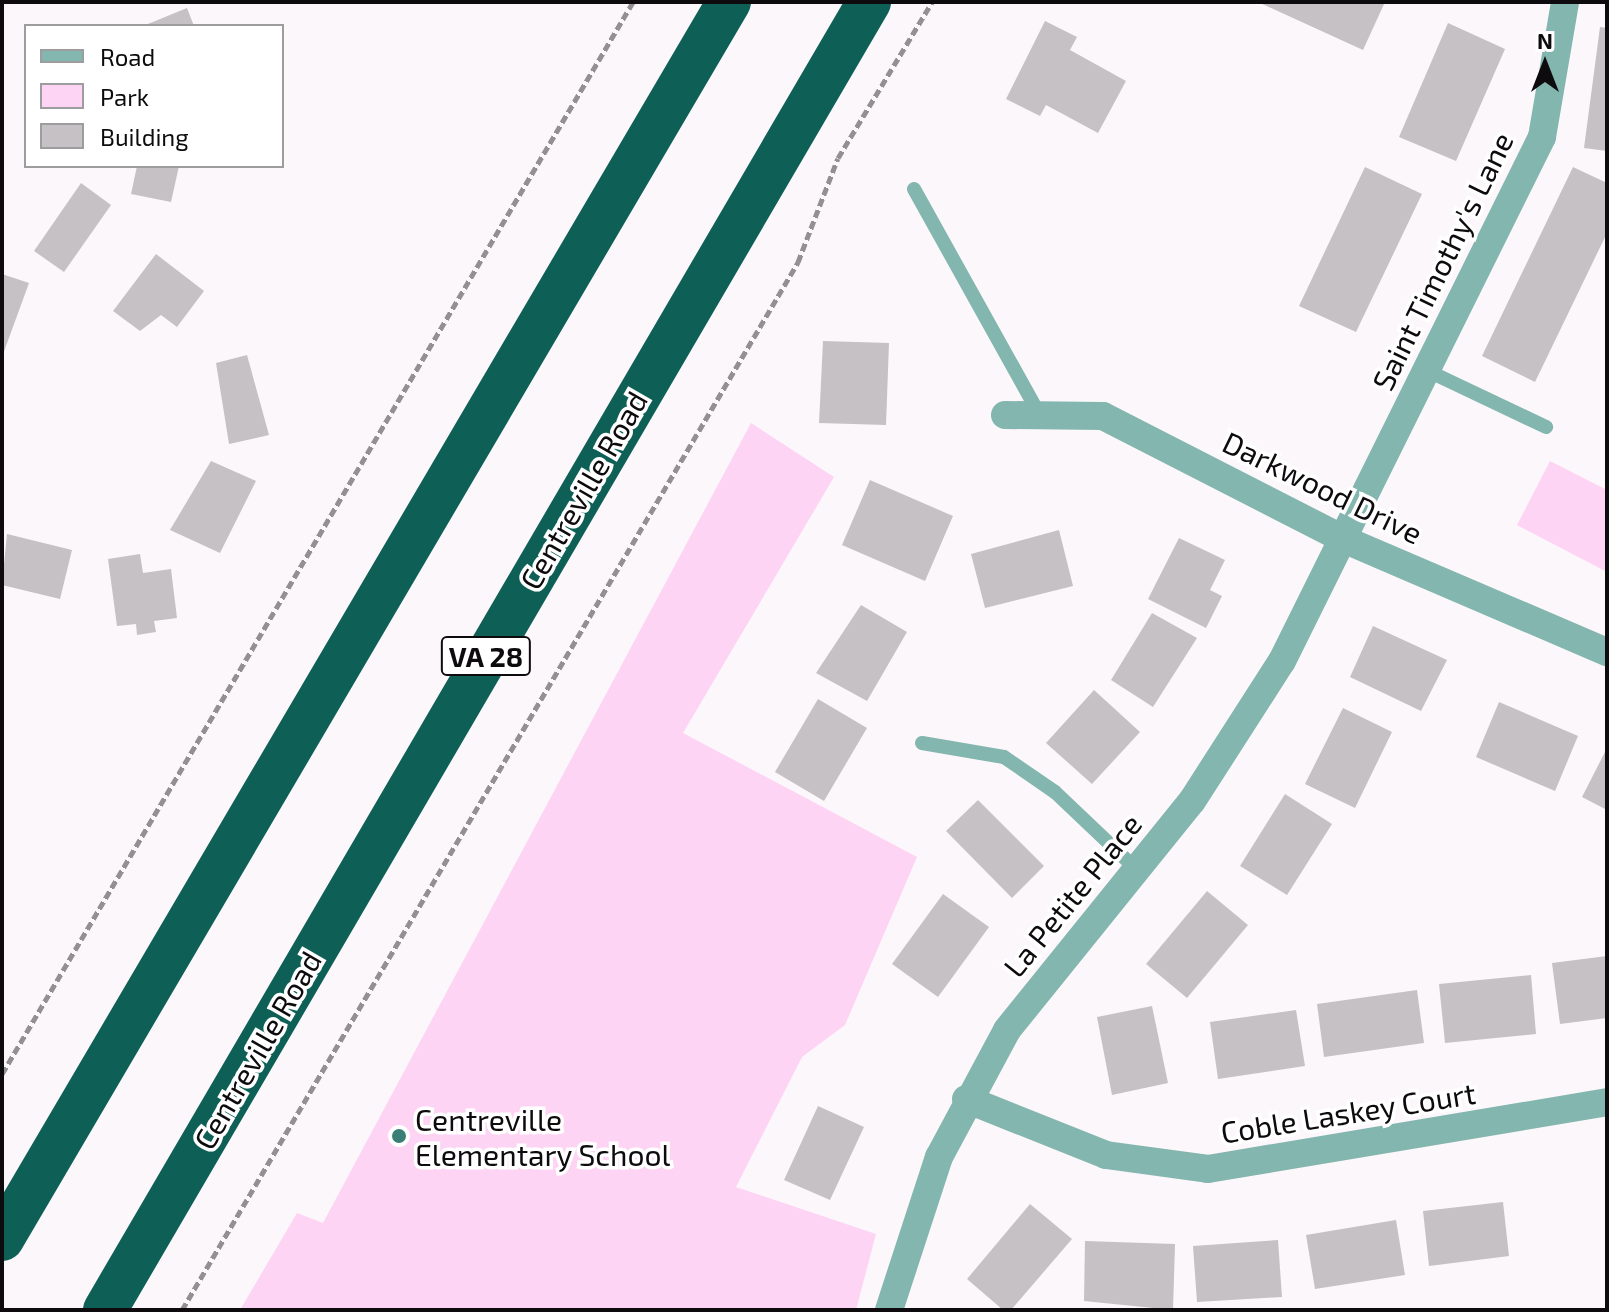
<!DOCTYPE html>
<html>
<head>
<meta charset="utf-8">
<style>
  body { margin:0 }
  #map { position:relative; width:1609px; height:1312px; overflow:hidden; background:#fcf7fb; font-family:"Exo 2",sans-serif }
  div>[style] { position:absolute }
  .green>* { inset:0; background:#fdd4f3 }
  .building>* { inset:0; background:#c6c1c5 }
  .path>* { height:5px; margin-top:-2.5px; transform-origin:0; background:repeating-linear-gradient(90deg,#939093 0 8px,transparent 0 12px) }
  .lane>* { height:14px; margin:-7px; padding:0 7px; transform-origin:7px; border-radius:7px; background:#83b6ae }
  .street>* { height:28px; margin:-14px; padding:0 14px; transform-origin:14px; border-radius:14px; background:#83b6ae }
  .highway>* { height:44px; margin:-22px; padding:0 22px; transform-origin:22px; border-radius:22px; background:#0e6057 }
  .dots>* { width:22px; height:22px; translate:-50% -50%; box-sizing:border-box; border:4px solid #fff; border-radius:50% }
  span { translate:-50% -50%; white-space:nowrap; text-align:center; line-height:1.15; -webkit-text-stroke:7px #fff; paint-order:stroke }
  .shield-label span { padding:2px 6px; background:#fff; border:2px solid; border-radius:6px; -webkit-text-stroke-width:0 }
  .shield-label { font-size:28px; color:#0d0b0d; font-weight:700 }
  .street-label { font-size:30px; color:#0d0b0d }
  .poi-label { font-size:30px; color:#0d0b0d }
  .left { translate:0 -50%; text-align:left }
  .frame { position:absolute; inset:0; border:4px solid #0d0b0d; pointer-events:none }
  .legend { position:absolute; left:24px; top:24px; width:260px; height:144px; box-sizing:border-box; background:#fff; border:2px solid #9e9d9e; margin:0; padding:10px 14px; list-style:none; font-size:24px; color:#0d0b0d }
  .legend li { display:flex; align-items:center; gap:16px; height:40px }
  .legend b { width:40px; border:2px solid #9e9d9e }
  .north { position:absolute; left:1505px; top:24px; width:80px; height:80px; -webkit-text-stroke:6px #fff; paint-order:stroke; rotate:0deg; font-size:22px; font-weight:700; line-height:32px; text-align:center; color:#0d0b0d }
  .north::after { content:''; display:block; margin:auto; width:28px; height:36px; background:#0d0b0d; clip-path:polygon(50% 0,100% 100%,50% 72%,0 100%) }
</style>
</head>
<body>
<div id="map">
  <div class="green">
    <i style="clip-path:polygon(751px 423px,834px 477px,683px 733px,917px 857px,845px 1025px,802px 1057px,736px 1187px,876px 1234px,856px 1310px,240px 1310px,297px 1213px,323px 1223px)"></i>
    <i style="clip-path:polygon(1550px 461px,1607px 490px,1607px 572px,1517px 525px)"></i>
  </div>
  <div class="building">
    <i style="clip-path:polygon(1258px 2px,1385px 2px,1363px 50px)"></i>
    <i style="clip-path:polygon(187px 8px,194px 26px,143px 26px)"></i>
    <i style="clip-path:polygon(1045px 21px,1077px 37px,1070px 50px,1126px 81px,1098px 133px,1046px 105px,1040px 116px,1006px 99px)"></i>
    <i style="clip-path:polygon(1448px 23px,1505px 49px,1456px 161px,1399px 137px)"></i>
    <i style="clip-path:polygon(1600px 27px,1607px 28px,1607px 151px,1584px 148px)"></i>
    <i style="clip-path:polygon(137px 166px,179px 166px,171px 202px,131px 194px)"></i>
    <i style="clip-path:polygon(1365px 167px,1422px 194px,1356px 332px,1299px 306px)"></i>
    <i style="clip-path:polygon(1573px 167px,1607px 183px,1607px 233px,1535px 382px,1482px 356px)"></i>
    <i style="clip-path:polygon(81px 183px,111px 205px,64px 272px,34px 251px)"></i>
    <i style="clip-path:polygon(156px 254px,204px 291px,177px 327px,161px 315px,140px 331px,113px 311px)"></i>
    <i style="clip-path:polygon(2px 274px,29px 283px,2px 357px)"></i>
    <i style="clip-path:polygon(823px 341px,889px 343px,886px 425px,819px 423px)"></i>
    <i style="clip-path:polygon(247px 355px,269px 435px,229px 444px,216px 363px)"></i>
    <i style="clip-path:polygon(211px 461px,256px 481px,220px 553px,170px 530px)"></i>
    <i style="clip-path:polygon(870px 480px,953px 516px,925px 581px,842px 545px)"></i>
    <i style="clip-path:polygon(1059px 530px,1073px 586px,985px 608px,971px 554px)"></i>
    <i style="clip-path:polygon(7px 534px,72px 550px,60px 599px,2px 585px)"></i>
    <i style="clip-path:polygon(1179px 538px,1225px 560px,1210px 590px,1222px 596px,1206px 628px,1148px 599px)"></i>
    <i style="clip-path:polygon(140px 554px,143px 573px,171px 569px,177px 618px,154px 621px,156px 632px,137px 635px,136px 624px,117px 626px,108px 559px)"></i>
    <i style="clip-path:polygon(861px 605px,907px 632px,867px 701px,816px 673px)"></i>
    <i style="clip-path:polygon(1152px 613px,1197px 638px,1153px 707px,1111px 680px)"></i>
    <i style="clip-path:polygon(1373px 626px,1447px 660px,1421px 711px,1350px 677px)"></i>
    <i style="clip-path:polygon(1094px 690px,1140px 732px,1092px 784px,1046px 743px)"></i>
    <i style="clip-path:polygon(818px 699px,867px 728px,824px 801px,775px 772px)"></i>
    <i style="clip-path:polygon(1499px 702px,1578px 736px,1555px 791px,1476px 757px)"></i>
    <i style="clip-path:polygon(1343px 708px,1392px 732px,1355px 808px,1305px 784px)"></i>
    <i style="clip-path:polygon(1607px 748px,1607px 810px,1582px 797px)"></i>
    <i style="clip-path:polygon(1285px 794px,1332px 824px,1287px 895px,1240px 866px)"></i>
    <i style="clip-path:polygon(978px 800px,1044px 866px,1012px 898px,946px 831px)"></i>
    <i style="clip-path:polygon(1207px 891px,1248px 925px,1187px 998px,1146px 964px)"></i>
    <i style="clip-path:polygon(943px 894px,989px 927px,938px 997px,892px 964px)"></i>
    <i style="clip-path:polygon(1607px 956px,1607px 1018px,1560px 1024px,1552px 963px)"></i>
    <i style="clip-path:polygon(1531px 975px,1536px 1034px,1445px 1043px,1439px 984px)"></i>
    <i style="clip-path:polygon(1417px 990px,1424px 1043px,1324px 1057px,1317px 1004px)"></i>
    <i style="clip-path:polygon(1152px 1006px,1168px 1083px,1112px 1095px,1097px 1017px)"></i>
    <i style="clip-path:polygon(1296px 1010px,1305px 1066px,1218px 1079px,1210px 1022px)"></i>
    <i style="clip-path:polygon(818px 1106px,864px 1127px,830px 1200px,784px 1180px)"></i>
    <i style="clip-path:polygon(1503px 1202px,1509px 1256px,1429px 1266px,1423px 1211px)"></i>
    <i style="clip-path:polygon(1030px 1204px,1072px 1239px,1011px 1310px,1003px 1310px,967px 1279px)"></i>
    <i style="clip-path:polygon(1396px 1220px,1405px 1275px,1315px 1289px,1306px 1235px)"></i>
    <i style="clip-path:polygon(1278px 1240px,1282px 1297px,1197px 1302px,1193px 1246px)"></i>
    <i style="clip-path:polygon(1085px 1241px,1175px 1244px,1173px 1310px,1084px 1301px)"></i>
  </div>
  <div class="path">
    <i style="left:2px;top:1074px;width:1244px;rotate:-59.52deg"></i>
    <i style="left:182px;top:1310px;width:1216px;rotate:-59.55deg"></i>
    <i style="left:798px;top:262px;width:111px;rotate:-69deg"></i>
    <i style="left:838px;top:158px;width:182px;rotate:-58.9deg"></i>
  </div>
  <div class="lane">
    <i style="left:914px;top:189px;width:255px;rotate:60.9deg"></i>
    <i style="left:1426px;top:370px;width:133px;rotate:25.4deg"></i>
    <i style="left:922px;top:743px;width:83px;rotate:9.7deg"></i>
    <i style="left:1004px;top:757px;width:62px;rotate:34.5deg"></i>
    <i style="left:1055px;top:792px;width:110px;rotate:43.5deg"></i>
  </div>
  <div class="street">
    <i style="left:1005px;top:415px;width:98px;rotate:0.6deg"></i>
    <i style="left:1103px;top:416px;width:270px;rotate:27.1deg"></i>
    <i style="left:1343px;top:539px;width:287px;rotate:23.2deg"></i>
    <i style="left:966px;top:1099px;width:151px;rotate:21.8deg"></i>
    <i style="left:1106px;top:1155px;width:103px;rotate:7.8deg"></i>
    <i style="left:1208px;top:1169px;width:405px;rotate:-9.5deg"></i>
    <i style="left:889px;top:1310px;width:161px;rotate:-71.9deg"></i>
    <i style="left:939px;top:1157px;width:144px;rotate:-61.8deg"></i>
    <i style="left:1007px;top:1030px;width:294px;rotate:-51.1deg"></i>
    <i style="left:1192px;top:801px;width:166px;rotate:-57.3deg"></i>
    <i style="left:1282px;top:661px;width:585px;rotate:-63.61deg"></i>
    <i style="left:1542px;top:137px;width:137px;rotate:-80.3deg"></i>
  </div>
  <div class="highway">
    <i style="left:2px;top:1239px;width:1435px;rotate:-59.56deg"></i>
    <i style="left:105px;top:1310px;width:1515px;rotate:-59.71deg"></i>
  </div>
  <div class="dots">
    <i style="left:399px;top:1136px;background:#397f75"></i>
  </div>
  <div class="shield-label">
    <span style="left:486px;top:656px">VA 28</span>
  </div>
  <div class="street-label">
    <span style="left:1442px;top:261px;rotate:-64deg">Saint Timothy's Lane</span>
    <span style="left:1323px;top:487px;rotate:26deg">Darkwood Drive</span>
    <span style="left:583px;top:490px;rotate:-60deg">Centreville Road</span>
    <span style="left:1072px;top:895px;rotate:-51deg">La Petite Place</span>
    <span style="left:257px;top:1050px;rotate:-60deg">Centreville Road</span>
    <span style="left:1348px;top:1112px;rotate:-9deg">Coble Laskey Court</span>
  </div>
  <div class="poi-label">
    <span class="left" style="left:415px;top:1136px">Centreville<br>Elementary School</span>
  </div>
  <div class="frame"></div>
  <ul class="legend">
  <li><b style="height:10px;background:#83b6ae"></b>Road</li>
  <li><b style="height:22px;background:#fdd4f3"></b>Park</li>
  <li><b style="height:22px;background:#c6c1c5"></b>Building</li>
  </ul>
  <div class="north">N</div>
</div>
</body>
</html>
